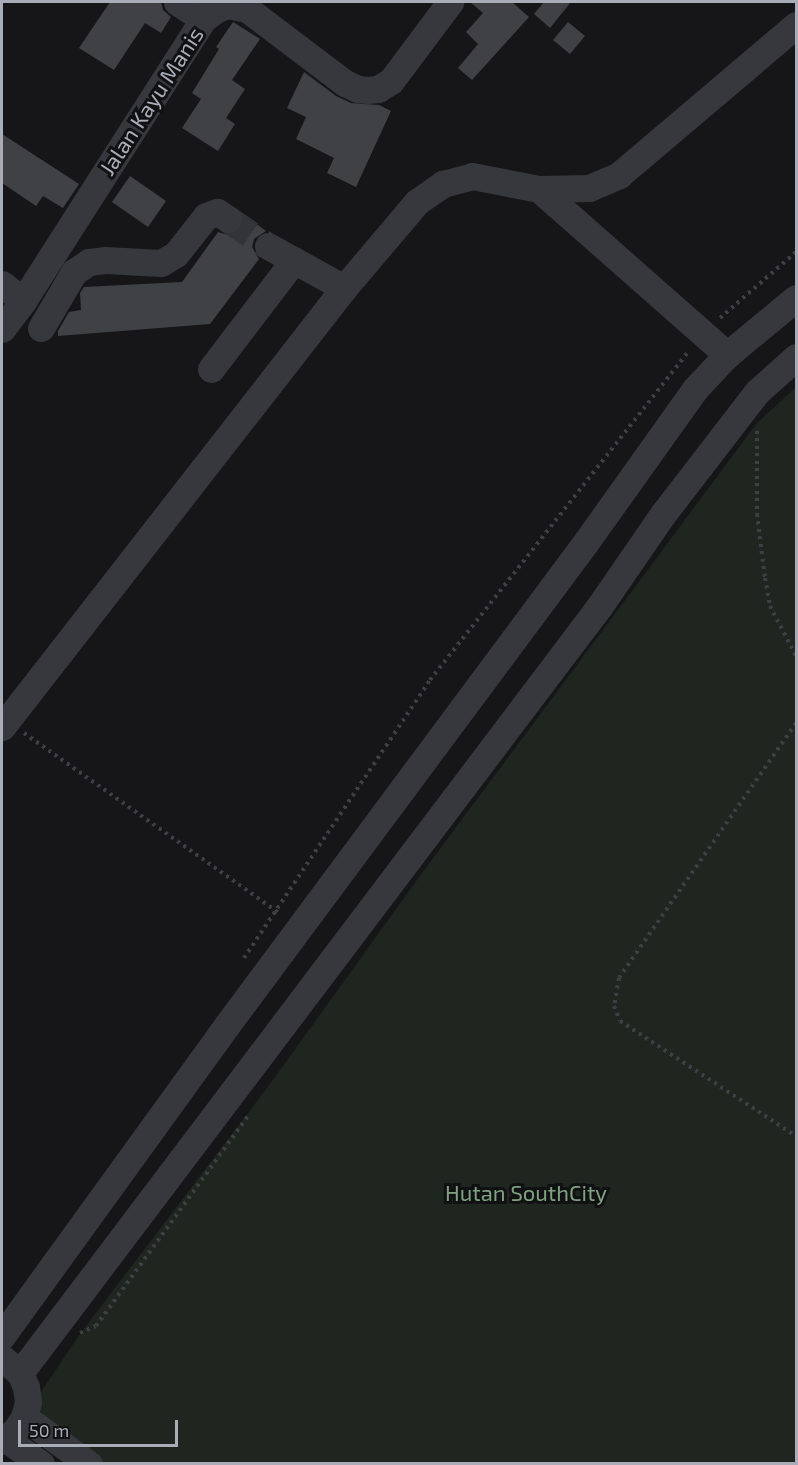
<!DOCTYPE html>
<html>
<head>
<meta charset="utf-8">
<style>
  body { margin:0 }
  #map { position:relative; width:798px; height:1465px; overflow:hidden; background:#161618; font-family:"Exo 2",sans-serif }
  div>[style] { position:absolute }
  .green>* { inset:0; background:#1e261f }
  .building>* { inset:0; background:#404145 }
  .minor-tunnel>* { height:27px; margin-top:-13.5px; transform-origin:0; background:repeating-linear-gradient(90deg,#333438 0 27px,transparent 0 41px) }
  .path>* { height:4px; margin-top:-2px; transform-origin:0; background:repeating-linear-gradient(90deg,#3d3f44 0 3px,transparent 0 7.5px) }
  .minor>* { height:27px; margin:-13.5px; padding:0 13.5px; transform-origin:13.5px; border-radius:13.5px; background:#37383d }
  span { translate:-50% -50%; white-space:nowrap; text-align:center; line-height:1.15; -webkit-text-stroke:6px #111113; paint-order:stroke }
  .street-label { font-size:22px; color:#a8adb8 }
  .park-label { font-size:22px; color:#7fa381 }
  .frame { position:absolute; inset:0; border:3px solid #a8adb8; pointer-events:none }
  .scale { position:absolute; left:18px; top:1420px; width:160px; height:27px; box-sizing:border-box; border:3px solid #a8adb8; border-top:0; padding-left:8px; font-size:18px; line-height:21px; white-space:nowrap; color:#a8adb8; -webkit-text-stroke:4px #111113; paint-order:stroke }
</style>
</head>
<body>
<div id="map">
  <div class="green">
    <i style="clip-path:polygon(796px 387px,796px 1463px,89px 1463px,24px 1417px,80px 1334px,270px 1084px,422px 873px,757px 423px)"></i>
  </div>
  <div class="building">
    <i style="clip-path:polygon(110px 2px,161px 2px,163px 10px,171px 17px,161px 33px,145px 23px,114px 70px,79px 48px)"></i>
    <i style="clip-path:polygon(470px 2px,512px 2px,529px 17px,472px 80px,458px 68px,478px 44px,466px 32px,483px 13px)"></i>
    <i style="clip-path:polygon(544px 2px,571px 2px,550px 28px,534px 14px)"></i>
    <i style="clip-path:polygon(233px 22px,260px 39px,232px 80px,245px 89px,226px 118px,235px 124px,218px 151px,182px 128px,201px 99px,192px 93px,219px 49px,216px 47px)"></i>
    <i style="clip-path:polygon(568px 22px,585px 36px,570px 54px,553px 40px)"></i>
    <i style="clip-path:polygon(304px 72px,336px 96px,351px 103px,379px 105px,391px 111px,356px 187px,327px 173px,334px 158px,296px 139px,306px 117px,287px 108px)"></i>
    <i style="clip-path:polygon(2px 134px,79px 184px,63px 208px,43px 196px,36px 206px,2px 183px)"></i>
    <i style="clip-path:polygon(130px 176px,166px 201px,148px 227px,112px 202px)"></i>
    <i style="clip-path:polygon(242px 213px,266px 231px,254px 239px,252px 247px,259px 259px,210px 324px,58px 336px,58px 331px,69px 312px,81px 310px,80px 293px,84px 287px,182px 282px,218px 232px,228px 235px,241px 228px)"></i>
  </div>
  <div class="minor-tunnel">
    <i style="left:228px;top:219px;width:48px;rotate:34deg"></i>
  </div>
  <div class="path">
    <i style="left:720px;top:318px;width:101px;rotate:-41deg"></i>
    <i style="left:757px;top:431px;width:83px;rotate:90deg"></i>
    <i style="left:757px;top:514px;width:64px;rotate:82.9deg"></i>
    <i style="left:765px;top:578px;width:28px;rotate:80deg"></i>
    <i style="left:770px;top:606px;width:56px;rotate:62.5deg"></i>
    <i style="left:796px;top:723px;width:310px;rotate:124.8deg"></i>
    <i style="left:619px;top:978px;width:28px;rotate:100deg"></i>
    <i style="left:614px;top:1006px;width:16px;rotate:68deg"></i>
    <i style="left:620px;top:1021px;width:210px;rotate:33.2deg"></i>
    <i style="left:24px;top:733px;width:311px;rotate:35.2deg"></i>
    <i style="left:244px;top:958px;width:334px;rotate:-56.2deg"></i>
    <i style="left:430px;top:680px;width:417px;rotate:-51.8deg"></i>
    <i style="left:80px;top:1333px;width:17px;rotate:-24deg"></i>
    <i style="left:96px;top:1326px;width:259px;rotate:-54.1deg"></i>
  </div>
  <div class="minor">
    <i style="left:177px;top:2px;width:31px;rotate:33deg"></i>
    <i style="left:539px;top:189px;width:251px;rotate:41.4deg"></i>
    <i style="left:268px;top:246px;width:87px;rotate:28.9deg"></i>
    <i style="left:2px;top:284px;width:27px;rotate:39deg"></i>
    <i style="left:41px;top:328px;width:65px;rotate:-59.5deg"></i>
    <i style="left:74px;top:272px;width:18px;rotate:-34deg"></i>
    <i style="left:89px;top:262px;width:16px;rotate:-7deg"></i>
    <i style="left:105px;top:260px;width:56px;rotate:3.1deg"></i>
    <i style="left:161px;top:263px;width:17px;rotate:-31deg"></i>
    <i style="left:176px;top:254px;width:48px;rotate:-51.7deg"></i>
    <i style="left:206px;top:216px;width:12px;rotate:-20deg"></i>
    <i style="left:217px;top:212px;width:13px;rotate:32deg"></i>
    <i style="left:2px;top:329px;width:35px;rotate:-53deg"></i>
    <i style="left:23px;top:301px;width:335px;rotate:-57.4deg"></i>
    <i style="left:203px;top:19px;width:17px;rotate:-36deg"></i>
    <i style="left:217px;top:9px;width:11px;rotate:-22deg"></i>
    <i style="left:227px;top:5px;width:20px;rotate:11deg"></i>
    <i style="left:247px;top:9px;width:123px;rotate:37.1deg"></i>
    <i style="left:345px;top:83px;width:14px;rotate:25deg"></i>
    <i style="left:358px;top:89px;width:9px;rotate:6deg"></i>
    <i style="left:367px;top:90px;width:11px;rotate:-5deg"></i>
    <i style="left:378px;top:89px;width:15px;rotate:-32deg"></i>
    <i style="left:391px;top:81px;width:99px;rotate:-53.2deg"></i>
    <i style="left:211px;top:369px;width:137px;rotate:-52.7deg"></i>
    <i style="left:2px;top:727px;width:556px;rotate:-52.08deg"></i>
    <i style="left:344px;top:288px;width:113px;rotate:-49.7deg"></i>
    <i style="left:417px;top:202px;width:32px;rotate:-35deg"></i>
    <i style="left:443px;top:184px;width:30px;rotate:-15deg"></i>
    <i style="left:472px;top:176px;width:68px;rotate:11deg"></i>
    <i style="left:539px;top:189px;width:50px;rotate:-1.1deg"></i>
    <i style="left:589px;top:188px;width:33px;rotate:-23deg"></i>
    <i style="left:619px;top:175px;width:232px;rotate:-40.3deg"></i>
    <i style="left:2px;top:1336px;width:384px;rotate:-54.1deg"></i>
    <i style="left:227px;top:1025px;width:602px;rotate:-53.38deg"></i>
    <i style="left:586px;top:542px;width:188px;rotate:-54.5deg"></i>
    <i style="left:695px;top:389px;width:47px;rotate:-46.7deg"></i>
    <i style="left:727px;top:355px;width:89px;rotate:-39.6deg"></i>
    <i style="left:2px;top:1358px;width:23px;rotate:40deg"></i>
    <i style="left:20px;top:1373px;width:15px;rotate:67deg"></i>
    <i style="left:26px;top:1387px;width:15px;rotate:82deg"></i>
    <i style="left:28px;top:1402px;width:16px;rotate:105deg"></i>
    <i style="left:24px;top:1417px;width:15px;rotate:122deg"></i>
    <i style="left:16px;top:1430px;width:18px;rotate:142deg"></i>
    <i style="left:20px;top:1373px;width:960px;rotate:-52.92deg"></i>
    <i style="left:599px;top:607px;width:113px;rotate:-55.5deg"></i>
    <i style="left:663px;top:514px;width:154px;rotate:-52.4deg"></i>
    <i style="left:757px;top:392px;width:52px;rotate:-41.9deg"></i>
    <i style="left:24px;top:1417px;width:80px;rotate:35.9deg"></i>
    <i style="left:6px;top:1439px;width:43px;rotate:35.5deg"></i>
  </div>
  <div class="street-label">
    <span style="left:151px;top:101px;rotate:-57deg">Jalan Kayu Manis</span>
  </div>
  <div class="park-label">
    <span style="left:526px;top:1193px">Hutan SouthCity</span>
  </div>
  <div class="frame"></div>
  <div class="scale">50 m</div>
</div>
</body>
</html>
